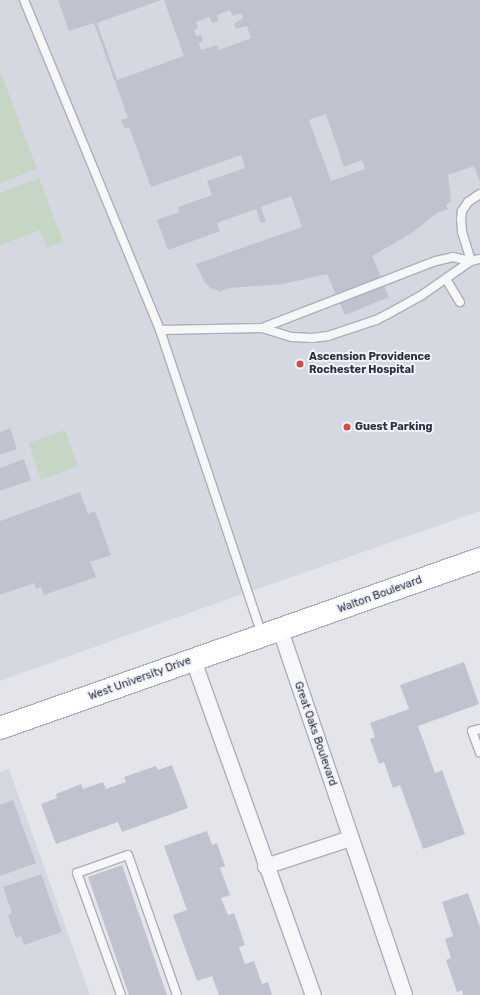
<!DOCTYPE html>
<html>
<head>
<meta charset="utf-8">
<style>
  body { margin:0 }
  #map { position:relative; width:480px; height:995px; overflow:hidden; background:#e3e5eb; font-family:Rubik,sans-serif }
  div>[style] { position:absolute }
  .built>* { inset:0; background:#d5d7e1 }
  .green>* { inset:0; background:#c5d6c4 }
  .building>* { inset:0; background:#c0c3cf }
  .roads { filter:drop-shadow(1px 0 #acaeb9) drop-shadow(-1px 0 #acaeb9) drop-shadow(0 1px #acaeb9) drop-shadow(0 -1px #acaeb9) }
  .service>* { height:8px; margin:-4px; padding:0 4px; transform-origin:4px; border-radius:4px; background:#f6f7f9 }
  .minor>* { height:15px; margin:-7.5px; padding:0 7.5px; transform-origin:7.5px; border-radius:7.5px; background:#f6f7f9 }
  .secondary>* { height:22px; margin:-11px; padding:0 11px; transform-origin:11px; border-radius:11px; background:#fff }
  .dots>* { width:11px; height:11px; translate:-50% -50%; box-sizing:border-box; border:2px solid #f3f4f9; border-radius:50% }
  span { translate:-50% -50%; white-space:nowrap; text-align:center; line-height:1.15; -webkit-text-stroke:4px #f3f4f9; paint-order:stroke }
  .poi-label { font-size:11px; color:#2a2f44; font-weight:700 }
  .left { translate:0 -50%; text-align:left }
  .street-label { font-size:11px; color:#2a2f44 }
</style>
</head>
<body>
<div id="map">
  <div class="built">
    <i style="clip-path:polygon(0 0,480px 0,480px 511px,203px 608px,0 681px)"></i>
    <i style="clip-path:polygon(9px 769px,90px 995px,0 995px,0 772px)"></i>
  </div>
  <div class="green">
    <i style="clip-path:polygon(0 70px,37px 169px,0 183px)"></i>
    <i style="clip-path:polygon(39px 178px,63px 242px,47px 248px,40px 230px,0 245px,0 193px)"></i>
    <i style="clip-path:polygon(65px 430px,78px 466px,41px 480px,29px 443px)"></i>
  </div>
  <div class="building">
    <i style="clip-path:polygon(evenodd,58px 0,161px 0,97px 23px,117px 80px,184px 56px,164px 0,480px 0,480px 182px,474px 166px,448px 175px,451px 201px,446px 205px,448px 209px,437px 213px,412px 233px,372px 256px,389px 297px,345px 315px,327px 274px,283px 284px,230px 288px,218px 292px,217px 290px,211px 289px,204px 281px,196px 264px,302px 227px,291px 196px,261px 207px,266px 222px,261px 223px,256px 209px,217px 223px,220px 231px,168px 250px,157px 220px,179px 212px,178px 207px,212px 195px,207px 181px,245px 168px,241px 155px,151px 187px,129px 127px,125px 129px,121px 120px,128px 118px,94px 23px,69px 31px,58px 0,230px 10px,233px 16px,241px 13px,243px 18px,234px 24px,236px 29px,247px 26px,251px 38px,219px 50px,217px 45px,201px 50px,199px 43px,203px 41px,201px 35px,196px 36px,194px 30px,198px 28px,196px 22px,209px 17px,213px 23px,218px 21px,217px 15px,230px 10px,58px 0,326px 114px,344px 167px,362px 160px,365px 169px,331px 181px,309px 120px,326px 114px)"></i>
    <i style="clip-path:polygon(10px 428px,17px 449px,0 455px,0 432px)"></i>
    <i style="clip-path:polygon(24px 459px,31px 480px,0 491px,0 468px)"></i>
    <i style="clip-path:polygon(80px 492px,88px 514px,95px 511px,111px 555px,90px 562px,96px 577px,44px 595px,41px 587px,36px 589px,34px 583px,0 595px,0 521px)"></i>
    <i style="clip-path:polygon(464px 662px,479px 704px,418px 726px,435px 773px,442px 770px,465px 834px,423px 849px,400px 785px,393px 788px,384px 762px,379px 764px,370px 739px,375px 737px,370px 723px,409px 709px,400px 685px)"></i>
    <i style="clip-path:polygon(172px 765px,188px 808px,122px 832px,118px 822px,56px 844px,41px 804px,57px 798px,56px 794px,81px 784px,83px 789px,103px 782px,106px 789px,126px 782px,124px 777px,156px 766px,158px 770px)"></i>
    <i style="clip-path:polygon(13px 800px,36px 863px,0 876px,0 805px)"></i>
    <i style="clip-path:polygon(207px 831px,212px 845px,217px 843px,225px 866px,220px 868px,230px 895px,221px 898px,228px 915px,234px 913px,245px 945px,239px 947px,245px 964px,254px 961px,262px 984px,268px 982px,272px 995px,219px 995px,212px 976px,197px 981px,173px 915px,187px 910px,164px 846px)"></i>
    <i style="clip-path:polygon(122px 865px,167px 995px,129px 995px,88px 877px)"></i>
    <i style="clip-path:polygon(41px 874px,62px 932px,24px 945px,21px 936px,16px 938px,8px 915px,12px 913px,3px 887px)"></i>
    <i style="clip-path:polygon(468px 893px,480px 927px,480px 995px,463px 995px,462px 990px,457px 992px,446px 960px,451px 958px,445px 939px,453px 936px,442px 902px)"></i>
  </div>
  <div class="roads">
    <div class="service">
      <i style="left:24px;top:0;width:357px;rotate:67.6deg"></i>
      <i style="left:160px;top:330px;width:321px;rotate:71.5deg"></i>
      <i style="left:446px;top:279px;width:27px;rotate:59deg"></i>
      <i style="left:262px;top:328px;width:186px;rotate:-21.1deg"></i>
      <i style="left:436px;top:261px;width:17px;rotate:-13deg"></i>
      <i style="left:453px;top:257px;width:18px;rotate:13deg"></i>
      <i style="left:471px;top:261px;width:30px;rotate:-107deg"></i>
      <i style="left:462px;top:232px;width:13px;rotate:-94deg"></i>
      <i style="left:461px;top:219px;width:8px;rotate:-83deg"></i>
      <i style="left:462px;top:211px;width:11px;rotate:-56deg"></i>
      <i style="left:468px;top:202px;width:14px;rotate:-34deg"></i>
      <i style="left:160px;top:330px;width:102px;rotate:-1.1deg"></i>
      <i style="left:262px;top:328px;width:30px;rotate:17deg"></i>
      <i style="left:291px;top:337px;width:21px;rotate:3deg"></i>
      <i style="left:312px;top:338px;width:16px;rotate:-7deg"></i>
      <i style="left:328px;top:336px;width:51px;rotate:-18.4deg"></i>
      <i style="left:376px;top:320px;width:13px;rotate:-27deg"></i>
      <i style="left:388px;top:314px;width:39px;rotate:-29deg"></i>
      <i style="left:422px;top:295px;width:60px;rotate:-34.8deg"></i>
      <i style="left:471px;top:261px;width:9px;rotate:-13deg"></i>
      <i style="left:480px;top:729px;width:8px;rotate:166deg"></i>
      <i style="left:472px;top:731px;width:23px;rotate:70deg"></i>
      <i style="left:121px;top:995px;width:130px;rotate:-109.8deg"></i>
      <i style="left:77px;top:873px;width:54px;rotate:-19.4deg"></i>
      <i style="left:128px;top:855px;width:148px;rotate:70.7deg"></i>
    </div>
    <div class="minor">
      <i style="left:280px;top:630px;width:385px;rotate:71.2deg"></i>
      <i style="left:193px;top:660px;width:356px;rotate:70.3deg"></i>
      <i style="left:265px;top:866px;width:89px;rotate:-18.2deg"></i>
    </div>
    <div class="secondary">
      <i style="left:0;top:728px;width:509px;rotate:-19.4deg"></i>
    </div>
  </div>
  <div class="dots">
    <i style="left:300px;top:364px;background:#d24b47"></i>
    <i style="left:347px;top:427px;background:#d24b47"></i>
  </div>
  <div class="poi-label">
    <span class="left" style="left:309px;top:364px">Ascension Providence<br>Rochester Hospital</span>
    <span class="left" style="left:355px;top:427px">Guest Parking</span>
  </div>
  <div class="street-label">
    <span style="left:380px;top:595px;rotate:-20deg">Walton Boulevard</span>
    <span style="left:140px;top:679px;rotate:-20deg">West University Drive</span>
    <span style="left:315px;top:734px;rotate:71deg">Great Oaks Boulevard</span>
  </div>
</div>
</body>
</html>
